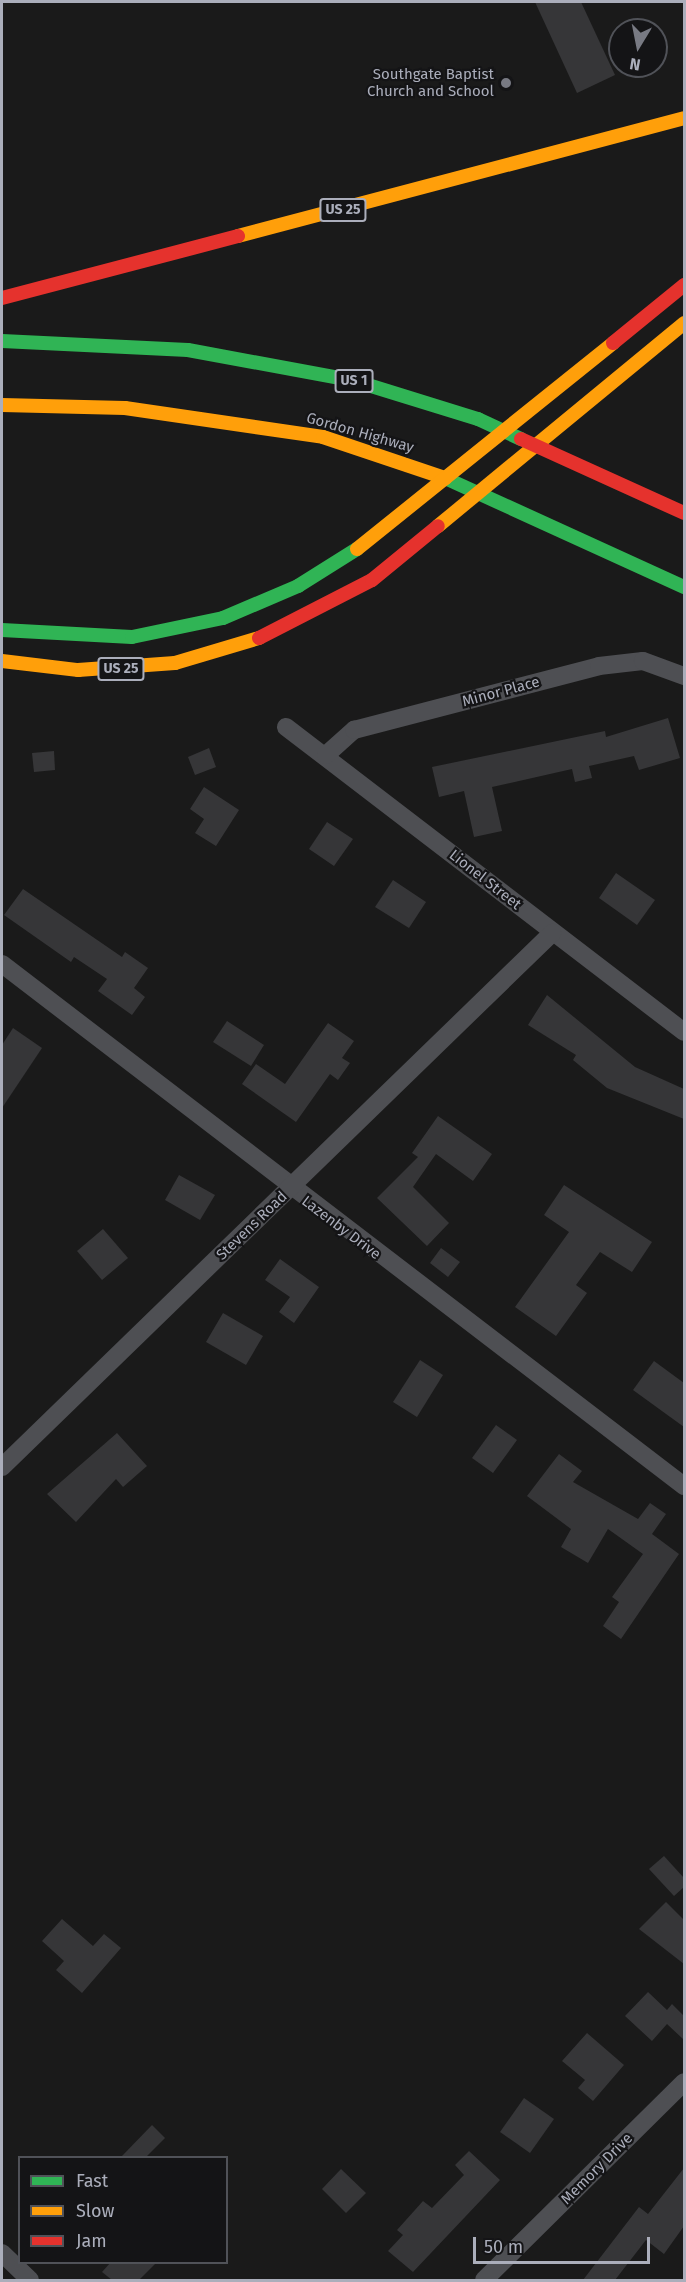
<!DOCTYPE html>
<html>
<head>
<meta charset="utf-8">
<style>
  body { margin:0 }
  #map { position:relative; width:686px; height:2282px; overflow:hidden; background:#1a1a1a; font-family:"Fira Sans",sans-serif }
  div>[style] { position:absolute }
  .building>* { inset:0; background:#363638 }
  .street>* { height:18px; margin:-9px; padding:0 9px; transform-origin:9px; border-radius:9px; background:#4e4f53 }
  .fast>* { height:14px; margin:-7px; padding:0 7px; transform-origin:7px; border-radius:7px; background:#30b455 }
  .slow>* { height:14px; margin:-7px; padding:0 7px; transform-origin:7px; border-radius:7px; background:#ff9f0a }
  .jam>* { height:14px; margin:-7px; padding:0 7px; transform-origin:7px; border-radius:7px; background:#e5322d }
  .dots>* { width:16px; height:16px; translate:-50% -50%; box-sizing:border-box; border:3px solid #141416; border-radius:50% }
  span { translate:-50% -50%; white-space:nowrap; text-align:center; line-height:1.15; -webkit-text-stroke:4.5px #141416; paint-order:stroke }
  .shield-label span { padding:2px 4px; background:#141416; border:2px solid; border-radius:4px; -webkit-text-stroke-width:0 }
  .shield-label { font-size:14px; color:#abaebb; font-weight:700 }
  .poi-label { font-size:15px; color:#abaebb }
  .right { translate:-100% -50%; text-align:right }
  .street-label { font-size:15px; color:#abaebb }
  .frame { position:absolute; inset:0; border:3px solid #abaebb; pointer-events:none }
  .legend { position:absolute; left:18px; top:2156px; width:210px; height:108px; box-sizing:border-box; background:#141416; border:2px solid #505258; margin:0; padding:8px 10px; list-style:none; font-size:18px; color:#abaebb }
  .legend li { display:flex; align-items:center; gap:12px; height:30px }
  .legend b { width:30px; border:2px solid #505258 }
  .north { position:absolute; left:608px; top:18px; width:60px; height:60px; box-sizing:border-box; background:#141416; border:2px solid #505258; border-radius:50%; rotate:190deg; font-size:16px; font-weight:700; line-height:24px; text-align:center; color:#abaebb }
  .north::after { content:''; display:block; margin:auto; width:21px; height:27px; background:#787a83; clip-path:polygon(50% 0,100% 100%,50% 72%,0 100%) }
  .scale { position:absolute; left:473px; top:2237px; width:177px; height:27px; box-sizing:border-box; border:3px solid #abaebb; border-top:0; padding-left:8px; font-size:18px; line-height:21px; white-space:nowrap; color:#abaebb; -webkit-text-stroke:4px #141416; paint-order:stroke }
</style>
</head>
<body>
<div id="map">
  <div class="building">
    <i style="clip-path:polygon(535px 2px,581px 2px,615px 75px,577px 93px)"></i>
    <i style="clip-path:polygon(668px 718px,680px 758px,639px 770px,634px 756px,589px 766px,592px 778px,575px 782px,572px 769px,492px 787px,502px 831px,474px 837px,464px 791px,439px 797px,432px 767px,605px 731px,606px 737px)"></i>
    <i style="clip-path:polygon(209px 748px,216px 767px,195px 775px,188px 757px)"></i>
    <i style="clip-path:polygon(54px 751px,55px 770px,34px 772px,32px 753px)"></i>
    <i style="clip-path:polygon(204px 787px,239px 810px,216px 846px,195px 833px,204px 819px,190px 809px)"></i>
    <i style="clip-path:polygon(327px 822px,353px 839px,334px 866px,309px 849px)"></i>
    <i style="clip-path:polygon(616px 873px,655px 900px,637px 925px,599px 898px)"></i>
    <i style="clip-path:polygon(393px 880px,426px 902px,409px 928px,375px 907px)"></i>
    <i style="clip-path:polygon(23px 889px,122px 957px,125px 952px,148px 968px,134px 988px,145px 997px,132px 1015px,98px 991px,107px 979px,74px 957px,71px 962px,4px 915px)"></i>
    <i style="clip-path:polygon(547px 995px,635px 1067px,684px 1089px,684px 1119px,607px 1088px,573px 1060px,576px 1055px,528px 1025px)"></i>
    <i style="clip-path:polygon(227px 1021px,264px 1045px,251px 1066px,213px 1042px)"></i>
    <i style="clip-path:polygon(328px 1023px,354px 1041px,342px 1058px,350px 1063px,338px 1080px,330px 1074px,296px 1122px,242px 1084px,256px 1064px,285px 1084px)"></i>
    <i style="clip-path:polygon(13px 1028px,42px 1048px,2px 1108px,2px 1045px)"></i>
    <i style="clip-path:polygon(438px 1116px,492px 1154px,473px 1181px,436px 1154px,413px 1187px,449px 1223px,427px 1246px,377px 1198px,418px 1157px,412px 1153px)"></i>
    <i style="clip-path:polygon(179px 1175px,215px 1195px,200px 1220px,165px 1200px)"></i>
    <i style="clip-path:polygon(564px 1185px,652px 1242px,632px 1272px,600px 1252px,576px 1285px,587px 1293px,556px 1336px,515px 1307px,569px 1232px,544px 1215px)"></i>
    <i style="clip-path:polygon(103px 1229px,128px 1258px,102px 1280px,77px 1251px)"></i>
    <i style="clip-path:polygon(441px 1248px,460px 1262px,448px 1277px,430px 1263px)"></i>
    <i style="clip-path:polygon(280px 1259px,319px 1287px,294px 1323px,279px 1312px,290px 1297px,265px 1280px)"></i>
    <i style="clip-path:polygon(223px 1313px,263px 1336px,246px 1365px,206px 1342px)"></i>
    <i style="clip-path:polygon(420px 1360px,443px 1375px,417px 1417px,393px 1402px)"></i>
    <i style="clip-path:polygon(654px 1361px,684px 1383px,684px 1427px,633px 1390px)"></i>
    <i style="clip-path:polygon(496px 1425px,517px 1440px,493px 1473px,472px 1458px)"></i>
    <i style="clip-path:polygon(117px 1433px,147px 1466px,123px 1487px,116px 1479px,76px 1522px,47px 1494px)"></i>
    <i style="clip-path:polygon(559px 1454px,582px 1471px,573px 1482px,638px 1519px,650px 1503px,666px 1514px,652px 1534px,679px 1554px,621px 1639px,603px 1626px,619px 1602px,612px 1597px,643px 1554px,608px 1529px,588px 1563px,561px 1547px,571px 1529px,527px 1496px)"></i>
    <i style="clip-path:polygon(664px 1856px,684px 1878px,684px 1887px,674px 1896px,649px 1869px)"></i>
    <i style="clip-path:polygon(666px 1902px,684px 1920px,684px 1964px,639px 1929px)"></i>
    <i style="clip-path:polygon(62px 1919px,93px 1946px,104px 1934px,121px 1948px,82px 1993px,56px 1970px,64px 1961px,42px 1941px)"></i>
    <i style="clip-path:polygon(648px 1992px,667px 2010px,672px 2004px,684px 2016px,684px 2040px,667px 2024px,652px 2041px,625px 2016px)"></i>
    <i style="clip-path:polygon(587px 2033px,624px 2065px,593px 2101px,578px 2088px,585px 2080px,562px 2061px)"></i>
    <i style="clip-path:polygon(524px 2098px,554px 2119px,530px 2153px,500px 2132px)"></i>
    <i style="clip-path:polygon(152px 2125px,165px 2138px,146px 2157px,121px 2157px)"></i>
    <i style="clip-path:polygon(469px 2151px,500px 2180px,413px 2272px,388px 2251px,403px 2235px,397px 2230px,423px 2201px,432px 2208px,464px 2175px,455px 2165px)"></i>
    <i style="clip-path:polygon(684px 2168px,684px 2226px,664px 2254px,646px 2240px,615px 2280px,583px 2280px,639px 2207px,648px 2214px)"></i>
    <i style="clip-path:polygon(341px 2169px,366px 2193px,346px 2213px,322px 2189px)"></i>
    <i style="clip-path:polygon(111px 2262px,157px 2262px,139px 2280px,112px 2280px,102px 2272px)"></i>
  </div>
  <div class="street">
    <i style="left:286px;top:727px;width:501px;rotate:37.46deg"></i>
    <i style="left:326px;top:755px;width:38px;rotate:-42deg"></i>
    <i style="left:354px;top:730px;width:253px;rotate:-14.6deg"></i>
    <i style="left:599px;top:666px;width:44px;rotate:-6.5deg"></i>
    <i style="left:643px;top:661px;width:44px;rotate:20.1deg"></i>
    <i style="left:2px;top:964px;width:859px;rotate:37.43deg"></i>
    <i style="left:2px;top:1467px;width:767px;rotate:-44.15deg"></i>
    <i style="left:2px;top:2253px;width:39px;rotate:44deg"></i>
    <i style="left:484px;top:2280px;width:281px;rotate:-44.7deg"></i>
  </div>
  <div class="fast">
    <i style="left:2px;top:341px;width:186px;rotate:2.8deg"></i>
    <i style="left:188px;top:350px;width:170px;rotate:10.5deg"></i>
    <i style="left:355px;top:381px;width:129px;rotate:17.2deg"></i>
    <i style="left:478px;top:419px;width:47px;rotate:24.9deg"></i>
    <i style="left:445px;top:478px;width:263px;rotate:24.5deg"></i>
    <i style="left:2px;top:630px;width:130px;rotate:3.1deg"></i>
    <i style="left:132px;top:637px;width:93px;rotate:-11.8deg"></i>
    <i style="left:223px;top:618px;width:82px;rotate:-23.1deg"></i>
    <i style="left:298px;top:586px;width:70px;rotate:-32.1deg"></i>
  </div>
  <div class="slow">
    <i style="left:238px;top:236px;width:461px;rotate:-14.8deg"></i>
    <i style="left:2px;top:405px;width:123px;rotate:1.4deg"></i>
    <i style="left:125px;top:408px;width:200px;rotate:8.3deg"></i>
    <i style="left:323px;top:437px;width:129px;rotate:18.6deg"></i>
    <i style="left:438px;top:526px;width:319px;rotate:-39.5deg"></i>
    <i style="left:357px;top:549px;width:329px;rotate:-38.8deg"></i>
    <i style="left:2px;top:661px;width:77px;rotate:6.8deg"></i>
    <i style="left:78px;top:670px;width:97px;rotate:-4.1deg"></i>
    <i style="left:175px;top:663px;width:88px;rotate:-16.6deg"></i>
  </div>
  <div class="jam">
    <i style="left:2px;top:298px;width:244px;rotate:-14.7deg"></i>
    <i style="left:613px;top:343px;width:92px;rotate:-39.2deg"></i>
    <i style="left:521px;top:439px;width:179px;rotate:24.4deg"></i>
    <i style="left:259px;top:638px;width:127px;rotate:-27.2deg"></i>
    <i style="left:372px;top:580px;width:85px;rotate:-39.3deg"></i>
  </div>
  <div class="dots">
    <i style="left:506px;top:83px;background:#787a83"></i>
  </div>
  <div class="shield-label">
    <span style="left:343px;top:210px">US 25</span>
    <span style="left:354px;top:381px">US 1</span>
    <span style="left:121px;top:669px">US 25</span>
  </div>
  <div class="poi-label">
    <span class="right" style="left:494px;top:83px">Southgate Baptist<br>Church and School</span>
  </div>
  <div class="street-label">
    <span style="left:360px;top:433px;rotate:16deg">Gordon Highway</span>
    <span style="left:501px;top:692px;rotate:-15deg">Minor Place</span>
    <span style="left:485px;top:880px;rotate:38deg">Lionel Street</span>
    <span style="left:252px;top:1226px;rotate:-44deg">Stevens Road</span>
    <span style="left:341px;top:1228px;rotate:37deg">Lazenby Drive</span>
    <span style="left:597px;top:2169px;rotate:-45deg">Memory Drive</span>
  </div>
  <div class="frame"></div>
  <ul class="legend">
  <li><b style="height:8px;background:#30b455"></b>Fast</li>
  <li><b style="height:8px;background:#ff9f0a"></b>Slow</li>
  <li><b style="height:8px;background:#e5322d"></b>Jam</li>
  </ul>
  <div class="north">N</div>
  <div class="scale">50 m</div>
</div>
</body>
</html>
